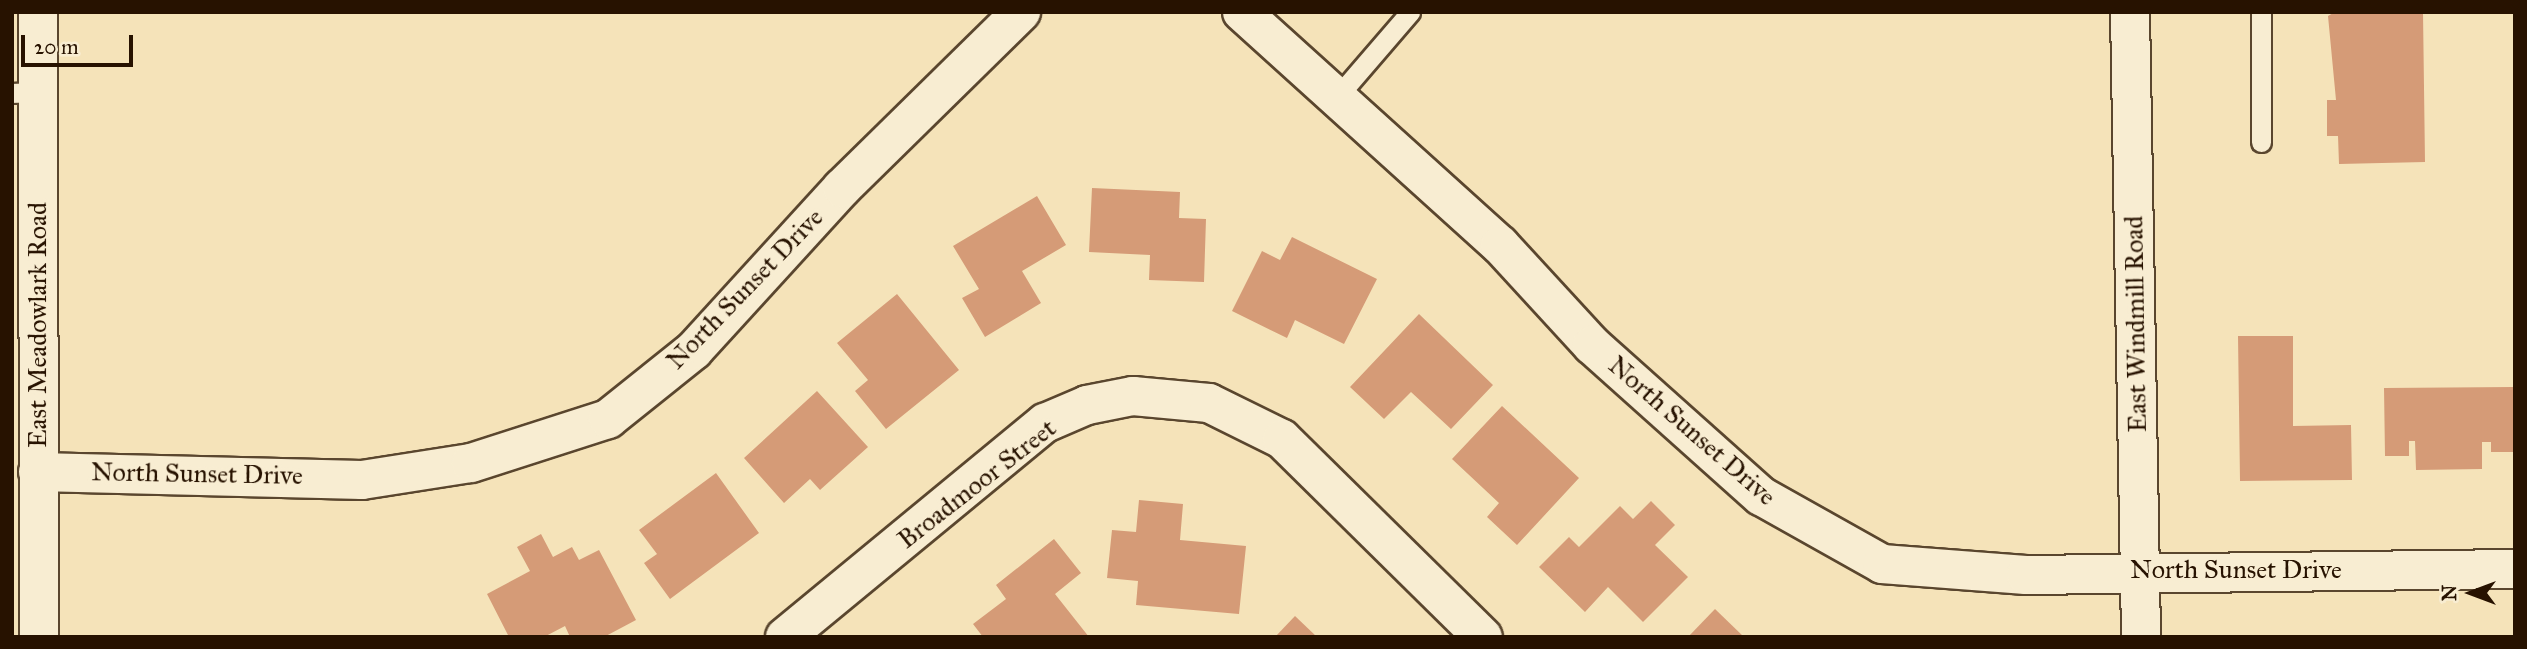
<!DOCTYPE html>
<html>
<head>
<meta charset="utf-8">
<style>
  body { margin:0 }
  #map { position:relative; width:2527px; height:649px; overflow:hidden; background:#f5e3b9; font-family:"IM FELL Great Primer",serif }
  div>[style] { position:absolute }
  .building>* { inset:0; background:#d59b77 }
  .roads { filter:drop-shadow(2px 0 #5a462e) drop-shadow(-2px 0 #5a462e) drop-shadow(0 2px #5a462e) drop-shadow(0 -2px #5a462e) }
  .service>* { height:19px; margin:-9.5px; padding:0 9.5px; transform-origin:9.5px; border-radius:9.5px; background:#f8edd2 }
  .minor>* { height:38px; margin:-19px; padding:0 19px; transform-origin:19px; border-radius:19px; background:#f8edd2 }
  .tertiary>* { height:38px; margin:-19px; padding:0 19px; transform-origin:19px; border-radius:19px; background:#f8edd2 }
  .secondary>* { height:38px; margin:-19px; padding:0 19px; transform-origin:19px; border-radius:19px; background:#f8edd2 }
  span { translate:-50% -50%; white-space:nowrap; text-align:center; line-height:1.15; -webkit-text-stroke:7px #f8edd2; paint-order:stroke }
  .street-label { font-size:26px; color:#271200 }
  .frame { position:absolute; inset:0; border:14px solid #271200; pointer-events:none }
  .north { position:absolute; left:2436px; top:558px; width:70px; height:70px; -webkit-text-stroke:5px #f8edd2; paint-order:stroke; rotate:270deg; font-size:19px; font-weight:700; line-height:28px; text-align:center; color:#271200 }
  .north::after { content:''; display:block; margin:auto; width:24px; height:32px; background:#271200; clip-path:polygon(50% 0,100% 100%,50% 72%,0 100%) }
  .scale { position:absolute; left:21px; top:35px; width:112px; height:32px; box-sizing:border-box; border:4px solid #271200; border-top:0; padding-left:9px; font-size:21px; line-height:24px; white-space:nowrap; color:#271200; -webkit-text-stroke:5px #f8edd2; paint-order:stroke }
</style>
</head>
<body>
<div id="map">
  <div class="building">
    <i style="clip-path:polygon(2335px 12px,2423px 12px,2425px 162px,2339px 164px,2338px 136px,2327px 136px,2327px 100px,2336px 100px,2328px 16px)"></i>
    <i style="clip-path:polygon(1092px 188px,1180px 192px,1179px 218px,1206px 219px,1204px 282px,1149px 280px,1150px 255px,1089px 252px)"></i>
    <i style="clip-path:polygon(1037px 196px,1066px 245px,1022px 271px,1041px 303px,985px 337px,962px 298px,979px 289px,953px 246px)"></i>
    <i style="clip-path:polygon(1292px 237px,1377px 279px,1344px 344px,1295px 320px,1287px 338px,1232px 311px,1262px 251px,1280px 260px)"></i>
    <i style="clip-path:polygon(897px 294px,959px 370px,886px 429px,855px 391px,868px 380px,837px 343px)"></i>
    <i style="clip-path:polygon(1419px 314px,1493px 385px,1451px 429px,1411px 392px,1384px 419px,1350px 387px)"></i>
    <i style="clip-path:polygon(2238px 336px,2293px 336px,2293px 426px,2351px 425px,2352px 480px,2240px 481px)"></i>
    <i style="clip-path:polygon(2513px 387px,2513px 452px,2491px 452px,2491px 442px,2482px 442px,2482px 469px,2416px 470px,2415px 441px,2409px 441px,2409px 456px,2385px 456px,2384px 388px)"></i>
    <i style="clip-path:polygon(817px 391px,868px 447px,820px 490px,810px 479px,784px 503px,744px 458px)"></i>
    <i style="clip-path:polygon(1502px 406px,1579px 478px,1517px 545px,1487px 517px,1499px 503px,1452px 459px)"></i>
    <i style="clip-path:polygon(716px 473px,759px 533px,670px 599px,644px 563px,657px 554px,639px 530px)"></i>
    <i style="clip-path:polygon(1139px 500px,1183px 504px,1180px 540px,1246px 546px,1239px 614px,1136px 605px,1138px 581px,1107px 578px,1112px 530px,1136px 532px)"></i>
    <i style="clip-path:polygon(1651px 501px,1675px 525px,1655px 545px,1688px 577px,1643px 622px,1608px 587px,1585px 612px,1539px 567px,1569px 537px,1579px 547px,1620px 506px,1633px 519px)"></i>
    <i style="clip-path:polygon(541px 534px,553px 557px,572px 547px,579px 560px,599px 550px,636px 620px,604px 637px,570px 637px,565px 626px,544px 637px,509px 637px,487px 594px,530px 571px,517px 547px)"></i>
    <i style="clip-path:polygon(1054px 539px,1081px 573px,1055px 594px,1089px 637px,983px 637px,973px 624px,1006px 599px,996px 585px)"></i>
    <i style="clip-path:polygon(1715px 609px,1744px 637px,1688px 637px)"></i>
    <i style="clip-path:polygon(1295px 616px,1317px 637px,1275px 637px)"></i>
  </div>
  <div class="roads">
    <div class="service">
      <i style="left:2261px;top:12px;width:130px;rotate:90deg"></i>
      <i style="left:12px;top:93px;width:26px;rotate:-2deg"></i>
      <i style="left:1337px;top:97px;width:112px;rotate:-49.3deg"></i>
    </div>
    <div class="minor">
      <i style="left:1242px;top:12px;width:348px;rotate:42.1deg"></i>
      <i style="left:1500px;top:245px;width:136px;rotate:47.4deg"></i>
      <i style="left:1592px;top:345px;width:227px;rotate:41.8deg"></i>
      <i style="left:1761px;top:496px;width:139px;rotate:29.3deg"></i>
      <i style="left:1882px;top:564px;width:144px;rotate:4.4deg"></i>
      <i style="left:2026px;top:575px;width:489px;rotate:-0.7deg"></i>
      <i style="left:38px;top:472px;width:324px;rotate:1.4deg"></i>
      <i style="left:362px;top:480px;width:110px;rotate:-8.9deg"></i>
      <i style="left:471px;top:463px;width:144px;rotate:-17.8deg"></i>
      <i style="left:608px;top:419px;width:110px;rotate:-38.7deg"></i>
      <i style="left:694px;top:350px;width:219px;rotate:-47.6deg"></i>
      <i style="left:842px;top:188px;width:251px;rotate:-44.5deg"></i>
      <i style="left:785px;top:637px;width:337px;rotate:-39.5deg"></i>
      <i style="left:1045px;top:423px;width:46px;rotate:-23.2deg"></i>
      <i style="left:1087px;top:405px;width:47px;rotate:-11.1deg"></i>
      <i style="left:1133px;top:396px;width:76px;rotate:5.3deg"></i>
      <i style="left:1209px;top:403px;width:81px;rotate:26.3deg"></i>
      <i style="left:1282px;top:439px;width:282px;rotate:44.6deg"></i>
    </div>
    <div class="tertiary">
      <i style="left:2130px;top:12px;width:625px;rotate:88.99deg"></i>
    </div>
    <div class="secondary">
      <i style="left:38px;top:12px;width:625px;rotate:89.91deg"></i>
    </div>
  </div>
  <div class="street-label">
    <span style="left:745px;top:289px;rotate:-46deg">North Sunset Drive</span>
    <span style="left:2136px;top:324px;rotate:-91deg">East Windmill Road</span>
    <span style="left:38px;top:325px;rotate:-90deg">East Meadowlark Road</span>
    <span style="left:1692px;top:431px;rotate:41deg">North Sunset Drive</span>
    <span style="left:197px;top:474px;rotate:1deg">North Sunset Drive</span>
    <span style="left:977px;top:484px;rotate:-38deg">Broadmoor Street</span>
    <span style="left:2236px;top:570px">North Sunset Drive</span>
  </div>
  <div class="frame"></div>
  <div class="north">N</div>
  <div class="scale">20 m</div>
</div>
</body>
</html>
